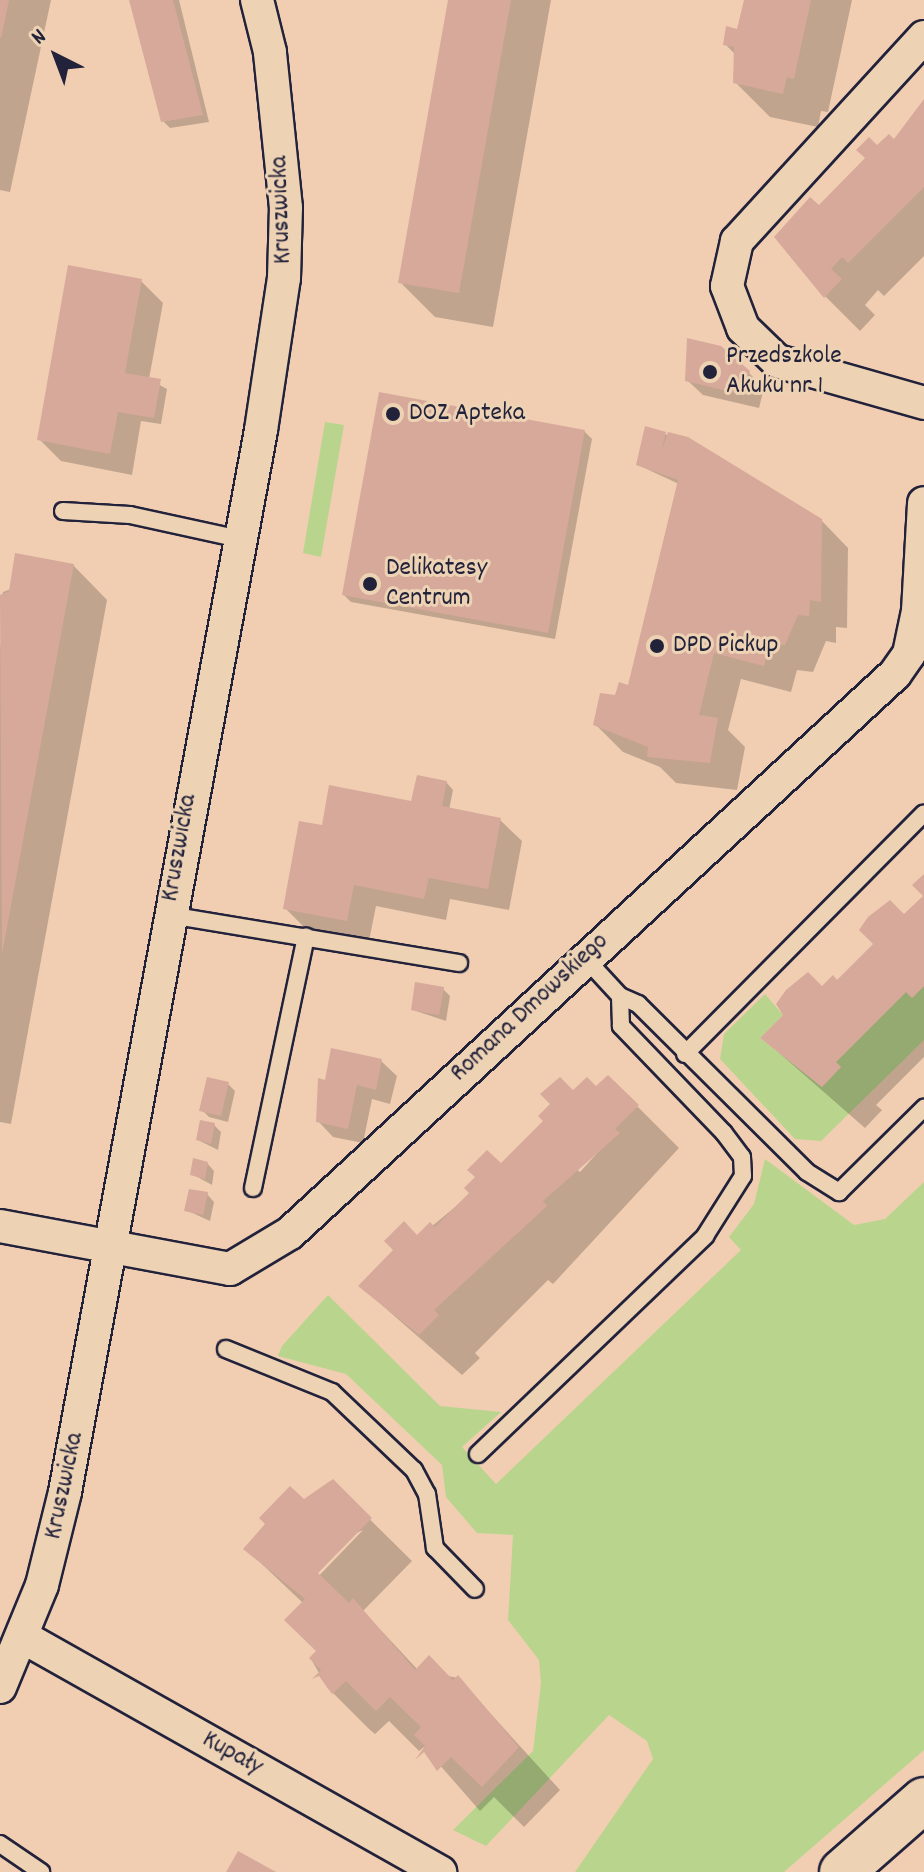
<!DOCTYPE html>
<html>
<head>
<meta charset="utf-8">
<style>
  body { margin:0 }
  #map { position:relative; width:924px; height:1872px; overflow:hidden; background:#f1ceb2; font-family:Dekko,sans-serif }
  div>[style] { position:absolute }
  .green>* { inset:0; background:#b9d58d }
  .shadow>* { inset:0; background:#0003 }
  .building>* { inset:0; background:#d7a99a }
  .roads { filter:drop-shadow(2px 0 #22223b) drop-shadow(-2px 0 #22223b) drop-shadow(0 2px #22223b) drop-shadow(0 -2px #22223b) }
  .lane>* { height:16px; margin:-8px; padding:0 8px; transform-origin:8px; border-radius:8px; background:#edd2b4 }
  .street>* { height:32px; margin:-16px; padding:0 16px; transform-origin:16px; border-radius:16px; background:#edd2b4 }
  .secondary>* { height:44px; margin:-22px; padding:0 22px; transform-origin:22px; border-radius:22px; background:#edd2b4 }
  .dots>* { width:22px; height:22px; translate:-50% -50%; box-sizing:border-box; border:4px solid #edd2b4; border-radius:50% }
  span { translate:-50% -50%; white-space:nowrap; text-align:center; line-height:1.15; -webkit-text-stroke:6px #edd2b4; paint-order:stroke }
  .street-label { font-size:26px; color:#22223b }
  .poi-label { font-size:26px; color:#22223b }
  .left { translate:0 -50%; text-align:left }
  .north { position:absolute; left:16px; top:16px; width:80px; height:80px; -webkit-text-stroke:6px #edd2b4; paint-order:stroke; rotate:318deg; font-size:22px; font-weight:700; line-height:32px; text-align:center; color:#22223b }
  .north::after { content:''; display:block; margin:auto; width:28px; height:36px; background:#22223b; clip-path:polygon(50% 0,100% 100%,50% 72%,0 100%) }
</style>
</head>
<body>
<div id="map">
  <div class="green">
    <i style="clip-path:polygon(325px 422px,344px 425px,321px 557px,303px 553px)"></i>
    <i style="clip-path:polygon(924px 986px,924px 1040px,821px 1141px,795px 1139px,720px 1059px,724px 1034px,765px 994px,783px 1015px,760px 1038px,822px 1087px,841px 1067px,836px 1062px,906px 992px,912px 998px)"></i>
    <i style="clip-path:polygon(765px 1159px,854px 1225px,885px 1219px,924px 1182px,924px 1750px,784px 1872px,575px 1872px,653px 1759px,647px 1741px,609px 1715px,486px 1846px,453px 1830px,533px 1751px,541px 1683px,539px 1660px,508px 1620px,513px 1535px,477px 1533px,446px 1497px,442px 1465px,346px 1374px,278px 1356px,282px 1346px,328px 1295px,440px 1406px,501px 1412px,462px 1447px,496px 1484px,741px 1250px,729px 1237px,754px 1204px)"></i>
  </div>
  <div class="shadow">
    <i style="clip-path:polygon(0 0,51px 0,10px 192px,0 190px)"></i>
    <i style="clip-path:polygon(132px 0,179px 0,209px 122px,170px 128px,163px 121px)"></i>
    <i style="clip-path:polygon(450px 0,551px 0,493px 327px,435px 317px,400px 282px)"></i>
    <i style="clip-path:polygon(746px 0,852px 0,828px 112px,821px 111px,818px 127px,770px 117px,735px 82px,735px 54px,725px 44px,739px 31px)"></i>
    <i style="clip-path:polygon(924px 103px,924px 256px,884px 296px,878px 290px,865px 305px,875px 315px,860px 331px,825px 296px,819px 208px,877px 148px,895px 141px)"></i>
    <i style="clip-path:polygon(141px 281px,163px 303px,149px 379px,167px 389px,161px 424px,141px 421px,132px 475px,61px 461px,39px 439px)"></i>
    <i style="clip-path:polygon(749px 373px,764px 388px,759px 408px,703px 395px,687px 380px)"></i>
    <i style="clip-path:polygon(584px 431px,592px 439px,555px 639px,351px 602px,344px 595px)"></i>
    <i style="clip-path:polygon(665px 434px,821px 520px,848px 548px,847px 628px,836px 627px,836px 643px,826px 641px,813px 672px,797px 670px,791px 692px,741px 679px,728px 730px,745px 747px,737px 790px,676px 783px,660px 767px,623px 752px,596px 725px,630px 687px,679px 484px,638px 465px)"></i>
    <i style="clip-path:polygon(73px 565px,107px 600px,11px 1124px,0 1122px,0 648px,7px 611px,0 604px,3px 592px)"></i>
    <i style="clip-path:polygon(446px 782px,453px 790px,449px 810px,500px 820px,522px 841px,509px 910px,450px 899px,446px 920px,376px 906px,369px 941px,307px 930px,285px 908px,323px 828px,418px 804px)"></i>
    <i style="clip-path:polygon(924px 898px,924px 1057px,876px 1105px,882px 1110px,865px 1128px,762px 1038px,837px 983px)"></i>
    <i style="clip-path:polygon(443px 989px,450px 996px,446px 1021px,413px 1010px)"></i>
    <i style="clip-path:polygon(381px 1061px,397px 1076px,390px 1104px,372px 1099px,363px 1143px,333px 1137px,318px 1121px,326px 1082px)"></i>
    <i style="clip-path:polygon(evenodd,608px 1077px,679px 1148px,553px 1284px,548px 1280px,475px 1353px,480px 1358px,462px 1375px,360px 1286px,472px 1193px,573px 1093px,596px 1089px,608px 1077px,617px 1131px,580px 1172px,577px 1169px,617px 1131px)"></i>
    <i style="clip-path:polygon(228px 1084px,235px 1091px,228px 1122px,209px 1117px,202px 1110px)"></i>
    <i style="clip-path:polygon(214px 1125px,221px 1132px,218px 1150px,198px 1140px)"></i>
    <i style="clip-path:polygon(207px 1163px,214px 1171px,212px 1185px,192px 1174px)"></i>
    <i style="clip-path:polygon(207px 1194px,214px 1202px,210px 1221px,186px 1210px)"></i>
    <i style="clip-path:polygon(evenodd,332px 1482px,412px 1561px,363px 1611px,418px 1670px,458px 1678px,560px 1790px,524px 1827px,494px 1797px,480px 1811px,424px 1747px,419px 1751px,389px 1721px,375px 1734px,369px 1729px,327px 1687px,311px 1659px,318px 1651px,303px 1603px,246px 1549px,332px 1482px,363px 1530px,313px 1582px,310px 1579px,354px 1534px,363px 1530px)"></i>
  </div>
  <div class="building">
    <i style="clip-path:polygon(0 0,9px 0,1px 38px,0 38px)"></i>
    <i style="clip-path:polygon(129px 0,173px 0,203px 115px,161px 122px)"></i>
    <i style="clip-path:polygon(448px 0,511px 0,459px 293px,398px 283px)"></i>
    <i style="clip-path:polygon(744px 0,811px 0,794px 79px,787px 77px,783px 94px,733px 83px,734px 47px,723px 45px,726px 26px,737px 29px)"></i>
    <i style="clip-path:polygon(924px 99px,924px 187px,848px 263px,842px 257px,831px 269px,842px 279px,824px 298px,774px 237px,810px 197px,819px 205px,865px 158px,856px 150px,869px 137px,877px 145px,889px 134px,894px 139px)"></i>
    <i style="clip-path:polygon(68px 265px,142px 279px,125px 373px,161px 379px,154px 418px,118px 412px,110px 454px,37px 440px)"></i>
    <i style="clip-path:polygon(687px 338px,721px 346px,750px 371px,744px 395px,685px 381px)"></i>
    <i style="clip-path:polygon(379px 392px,585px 430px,548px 633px,342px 595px)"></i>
    <i style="clip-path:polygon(645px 426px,666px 432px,661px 452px,668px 432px,688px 437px,822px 519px,821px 602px,810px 600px,809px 616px,798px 615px,785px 645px,770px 643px,764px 666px,714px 653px,699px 715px,718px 718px,710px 763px,647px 757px,648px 747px,593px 725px,600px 693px,615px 695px,619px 682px,628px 685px,678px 480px,636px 465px)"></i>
    <i style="clip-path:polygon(15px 553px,74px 564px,2px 954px,0 595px,9px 591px)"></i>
    <i style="clip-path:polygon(417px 775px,447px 781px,442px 806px,501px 818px,488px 889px,429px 878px,424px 899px,354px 885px,347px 921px,283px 909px,299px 821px,322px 825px,329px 785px,411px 801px)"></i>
    <i style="clip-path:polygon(924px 874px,924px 986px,912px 998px,906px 992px,836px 1062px,841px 1067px,822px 1087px,760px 1038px,783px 1015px,776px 1004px,786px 990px,808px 972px,822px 986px,833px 975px,837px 980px,873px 944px,859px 930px,868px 917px,890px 900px,904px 914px,923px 896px,912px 885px)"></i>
    <i style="clip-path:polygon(415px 982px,444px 987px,439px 1015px,411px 1010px)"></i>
    <i style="clip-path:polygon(331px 1048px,382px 1059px,376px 1090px,357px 1085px,348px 1129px,316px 1122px,318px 1078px,325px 1080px)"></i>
    <i style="clip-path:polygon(608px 1075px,639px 1105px,615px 1129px,620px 1133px,543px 1201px,547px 1206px,434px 1310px,439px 1315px,419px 1335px,358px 1286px,393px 1250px,384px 1241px,404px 1221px,417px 1235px,430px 1222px,435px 1227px,469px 1193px,464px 1188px,475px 1177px,467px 1170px,487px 1150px,501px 1163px,543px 1121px,538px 1116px,550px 1104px,540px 1094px,560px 1077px,573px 1090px,587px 1077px,596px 1086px)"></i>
    <i style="clip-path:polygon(207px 1077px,229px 1082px,221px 1116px,199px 1111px)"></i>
    <i style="clip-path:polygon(200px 1120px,215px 1123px,211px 1144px,196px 1140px)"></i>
    <i style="clip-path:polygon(193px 1158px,208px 1162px,205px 1179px,190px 1175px)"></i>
    <i style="clip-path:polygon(189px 1189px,208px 1192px,203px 1215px,184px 1211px)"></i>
    <i style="clip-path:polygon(333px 1479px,372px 1518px,318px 1573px,349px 1603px,353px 1598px,415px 1670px,429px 1655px,453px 1680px,458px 1675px,519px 1747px,482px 1787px,451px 1757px,437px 1771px,424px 1752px,415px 1760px,425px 1746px,414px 1735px,421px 1727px,390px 1697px,376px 1711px,346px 1681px,332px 1694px,319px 1676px,312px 1679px,321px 1670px,309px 1658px,316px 1651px,284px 1620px,305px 1599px,243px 1549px,265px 1524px,259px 1518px,290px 1486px,304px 1499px)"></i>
    <i style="clip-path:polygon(238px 1851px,276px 1872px,226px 1872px)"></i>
  </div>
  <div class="roads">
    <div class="lane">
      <i style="left:63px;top:511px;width:67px;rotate:3.4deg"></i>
      <i style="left:130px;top:515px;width:113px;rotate:12.3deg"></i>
      <i style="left:169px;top:915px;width:294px;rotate:9.4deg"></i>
      <i style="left:620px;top:996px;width:20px;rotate:24deg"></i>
      <i style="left:638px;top:1004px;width:238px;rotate:44.8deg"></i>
      <i style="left:807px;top:1172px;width:38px;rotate:32deg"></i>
      <i style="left:839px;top:1192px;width:120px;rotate:-44.7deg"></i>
      <i style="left:685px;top:1054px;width:339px;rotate:-45.2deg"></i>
      <i style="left:253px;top:1188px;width:257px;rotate:-78.1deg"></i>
      <i style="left:226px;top:1349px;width:114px;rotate:22.1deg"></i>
      <i style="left:332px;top:1392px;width:113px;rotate:43.6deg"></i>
      <i style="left:414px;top:1470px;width:27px;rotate:62deg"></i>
      <i style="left:427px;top:1494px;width:55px;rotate:81.6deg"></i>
      <i style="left:435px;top:1548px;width:57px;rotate:45.7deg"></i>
      <i style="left:478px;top:1454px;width:315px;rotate:-43.8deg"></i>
      <i style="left:705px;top:1236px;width:71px;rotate:-57.7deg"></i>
      <i style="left:743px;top:1176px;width:19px;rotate:-93deg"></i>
      <i style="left:742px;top:1157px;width:30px;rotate:-127deg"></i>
      <i style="left:724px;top:1133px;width:149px;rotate:-133.9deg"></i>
      <i style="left:621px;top:1026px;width:30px;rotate:-92deg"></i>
      <i style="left:620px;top:996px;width:53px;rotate:-132.7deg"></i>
      <i style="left:0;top:1844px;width:50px;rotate:34.3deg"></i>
    </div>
    <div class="street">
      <i style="left:924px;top:37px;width:277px;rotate:132.5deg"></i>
      <i style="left:737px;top:241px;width:46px;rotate:102.5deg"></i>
      <i style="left:727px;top:286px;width:45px;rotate:69.1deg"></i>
      <i style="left:743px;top:328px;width:47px;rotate:44.1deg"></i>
      <i style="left:777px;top:361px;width:153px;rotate:15.9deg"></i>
      <i style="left:0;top:1226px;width:234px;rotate:10.6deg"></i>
      <i style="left:230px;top:1269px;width:70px;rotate:-31deg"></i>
      <i style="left:290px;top:1233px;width:824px;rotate:-42.74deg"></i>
      <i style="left:895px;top:674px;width:24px;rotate:-55deg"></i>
      <i style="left:909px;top:654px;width:44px;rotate:-78.2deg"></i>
      <i style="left:918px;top:611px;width:108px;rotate:-86.8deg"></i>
      <i style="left:23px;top:1637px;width:479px;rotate:29.4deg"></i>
      <i style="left:0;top:1687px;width:110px;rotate:-67.6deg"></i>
      <i style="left:42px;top:1585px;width:96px;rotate:-76.1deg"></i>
      <i style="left:65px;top:1492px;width:1080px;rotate:-79.54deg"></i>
      <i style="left:261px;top:430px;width:154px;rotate:-81.4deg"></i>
      <i style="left:284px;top:278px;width:70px;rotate:-88.4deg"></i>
      <i style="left:286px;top:208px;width:157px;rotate:-95.9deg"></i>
      <i style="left:270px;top:52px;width:54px;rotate:-104deg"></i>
    </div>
    <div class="secondary">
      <i style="left:842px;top:1872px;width:109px;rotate:-41.3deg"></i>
    </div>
  </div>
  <div class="dots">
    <i style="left:710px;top:372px;background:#22223b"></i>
    <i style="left:393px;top:414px;background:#22223b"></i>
    <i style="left:370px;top:584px;background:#22223b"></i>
    <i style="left:657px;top:646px;background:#22223b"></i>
  </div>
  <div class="street-label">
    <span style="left:282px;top:210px;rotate:-92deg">Kruszwicka</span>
    <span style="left:180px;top:848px;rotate:-80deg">Kruszwicka</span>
    <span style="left:530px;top:1008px;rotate:-43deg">Romana Dmowskiego</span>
    <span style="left:65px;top:1486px;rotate:-78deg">Kruszwicka</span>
    <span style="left:232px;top:1754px;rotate:29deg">Kupały</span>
  </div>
  <div class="poi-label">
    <span class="left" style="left:726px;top:372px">Przedszkole<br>Akuku nr 1</span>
    <span class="left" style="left:409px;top:414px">DOZ Apteka</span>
    <span class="left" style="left:386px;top:584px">Delikatesy<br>Centrum</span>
    <span class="left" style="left:673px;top:646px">DPD Pickup</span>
  </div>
  <div class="north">N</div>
</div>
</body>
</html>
